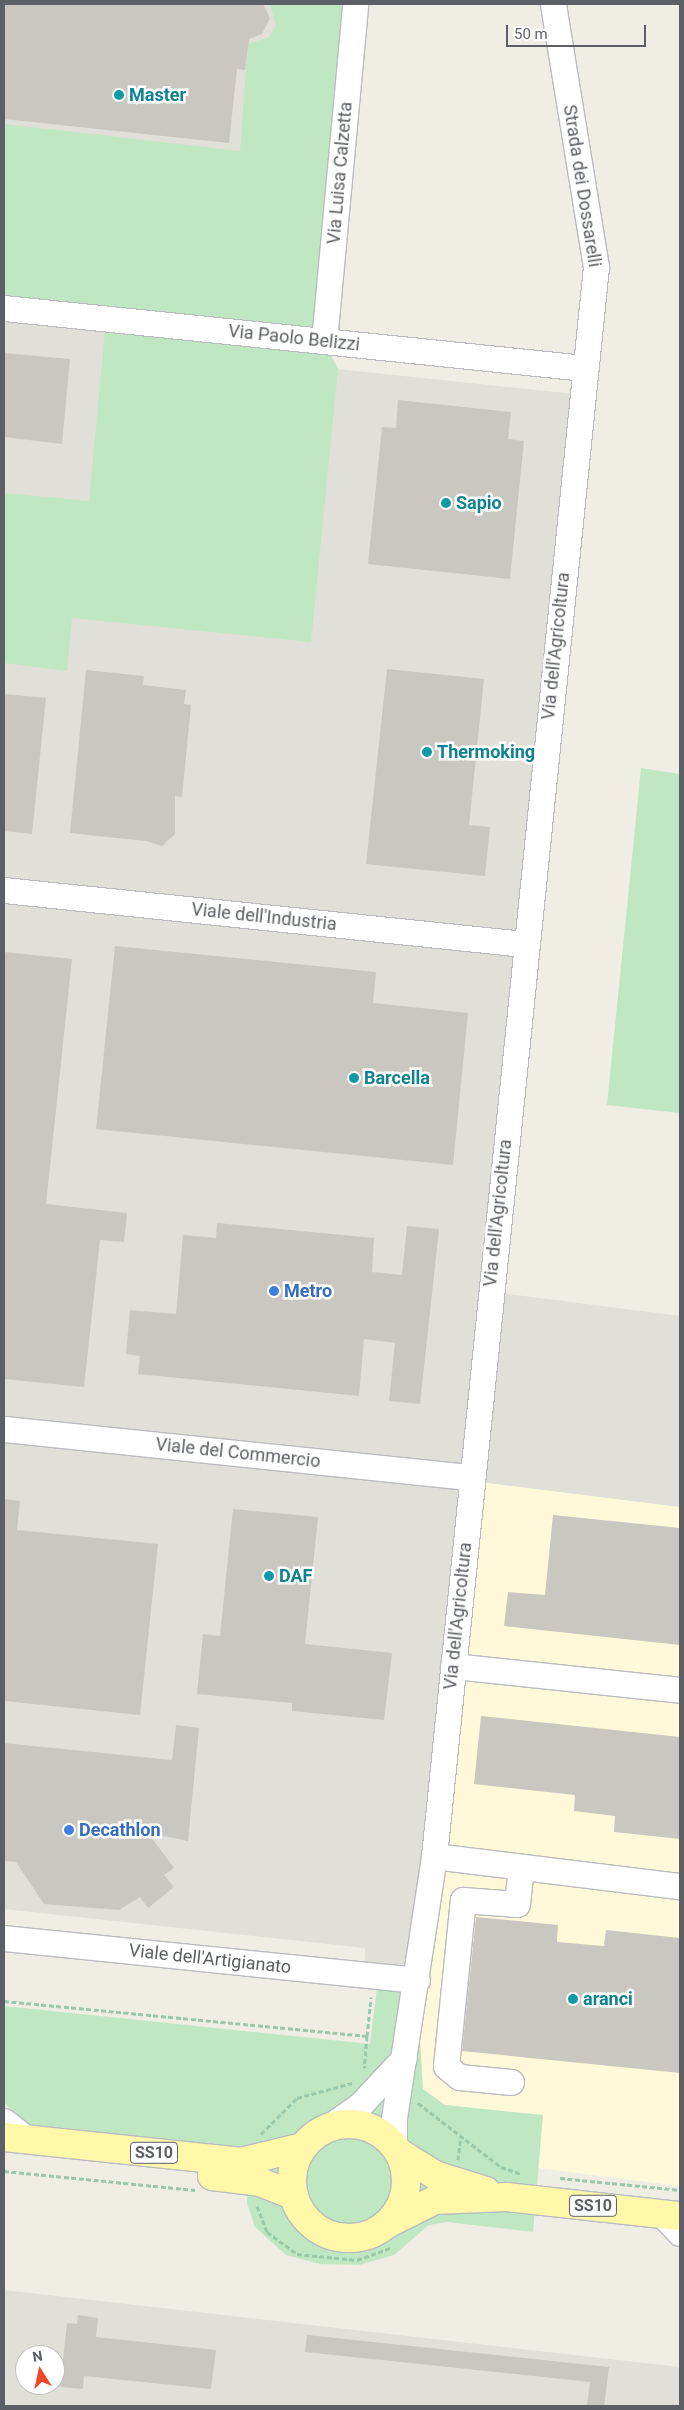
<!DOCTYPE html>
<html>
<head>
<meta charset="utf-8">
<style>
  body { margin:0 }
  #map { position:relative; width:684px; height:2410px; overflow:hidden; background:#efede4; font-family:Roboto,sans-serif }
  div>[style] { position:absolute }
  .commercial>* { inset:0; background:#fff9d9 }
  .industrial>* { inset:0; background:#e0dfd8 }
  .green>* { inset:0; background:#bfe8c2 }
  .building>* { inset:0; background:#cac7c1 }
  .path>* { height:3px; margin-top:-1.5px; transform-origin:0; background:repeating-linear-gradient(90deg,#98c9aa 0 5px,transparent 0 7.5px) }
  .roads { filter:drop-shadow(1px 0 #b9bbc0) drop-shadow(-1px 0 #b9bbc0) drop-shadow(0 1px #b9bbc0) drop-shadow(0 -1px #b9bbc0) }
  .minor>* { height:25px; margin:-12.5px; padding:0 12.5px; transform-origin:12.5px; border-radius:12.5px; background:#fff }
  .major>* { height:28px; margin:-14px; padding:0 14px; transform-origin:14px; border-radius:14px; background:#fff8a9 }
  .major>.ring { margin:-14px; padding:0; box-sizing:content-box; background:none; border:28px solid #fff8a9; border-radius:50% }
  .dots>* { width:14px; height:14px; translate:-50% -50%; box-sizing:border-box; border:2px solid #fff; border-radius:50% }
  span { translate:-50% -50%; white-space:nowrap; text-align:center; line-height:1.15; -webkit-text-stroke:5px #fff; paint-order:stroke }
  .shield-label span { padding:1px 4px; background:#fff; border:1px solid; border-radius:4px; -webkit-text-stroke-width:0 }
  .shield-label { font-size:16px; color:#5c5f65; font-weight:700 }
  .culture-label { font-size:18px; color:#0d838f; font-weight:700 }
  .left { translate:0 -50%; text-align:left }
  .street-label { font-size:18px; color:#5c5f65 }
  .shop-label { font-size:18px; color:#366cbe; font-weight:700 }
  .frame { position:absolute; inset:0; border:5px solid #5c5f65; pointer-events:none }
  .north { position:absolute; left:15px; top:2345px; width:50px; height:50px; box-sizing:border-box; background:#fff; border:1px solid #bebfc1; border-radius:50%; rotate:350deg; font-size:14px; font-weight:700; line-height:20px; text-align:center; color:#5c5f65 }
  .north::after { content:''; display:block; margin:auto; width:18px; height:22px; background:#f14728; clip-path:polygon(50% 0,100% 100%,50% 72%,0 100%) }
  .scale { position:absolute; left:506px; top:25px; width:140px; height:22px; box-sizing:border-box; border:2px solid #5c5f65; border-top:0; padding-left:6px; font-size:15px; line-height:18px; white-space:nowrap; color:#5c5f65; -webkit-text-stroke:4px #fff; paint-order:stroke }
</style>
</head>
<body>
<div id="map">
  <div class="commercial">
    <i style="clip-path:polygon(472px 1481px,680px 1507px,680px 2186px,537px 2168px,543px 2115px,445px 2105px,423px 2089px,416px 1979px)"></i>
  </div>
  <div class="industrial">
    <i style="clip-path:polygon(4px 4px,355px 4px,324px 341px,337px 369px,584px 395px,492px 1292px,680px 1316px,680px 1507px,472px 1481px,416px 1979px,378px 1980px,365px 1962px,365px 1948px,4px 1909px)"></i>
    <i style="clip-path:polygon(evenodd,4px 2290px,680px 2367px,680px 2406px,4px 2406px,4px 2290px,25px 2355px,55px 2355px,55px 2385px,25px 2385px,25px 2355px)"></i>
  </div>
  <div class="green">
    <i style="clip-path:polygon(270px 4px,355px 4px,324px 341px,338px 369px,311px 642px,72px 618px,67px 671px,4px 663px,4px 493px,89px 501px,106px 321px,4px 309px,4px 124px,240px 151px,248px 44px,269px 37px,276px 26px)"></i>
    <i style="clip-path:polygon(641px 768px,680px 774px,680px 1113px,607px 1105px)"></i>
    <i style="clip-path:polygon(416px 1979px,423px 2089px,445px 2105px,543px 2115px,533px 2232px,447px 2222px,429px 2225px,394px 2255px,359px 2265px,320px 2264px,286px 2255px,255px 2227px,247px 2203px,250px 2149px,32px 2127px,4px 2103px,4px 2006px,370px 2044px,378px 1980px)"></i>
  </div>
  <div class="building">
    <i style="clip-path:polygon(4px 4px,263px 4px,270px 18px,262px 34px,249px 39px,245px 70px,237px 69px,229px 143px,4px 119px)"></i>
    <i style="clip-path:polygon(4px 353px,70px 359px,62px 444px,4px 437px)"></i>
    <i style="clip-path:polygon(398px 400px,511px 412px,508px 439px,524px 441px,510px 579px,368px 564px,382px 427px,396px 428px)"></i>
    <i style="clip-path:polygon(387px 669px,484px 679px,469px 825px,490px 827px,485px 876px,366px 864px)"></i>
    <i style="clip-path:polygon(86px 670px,144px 676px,143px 685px,186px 690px,184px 704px,191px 705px,182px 797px,175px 796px,175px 834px,162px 846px,146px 841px,70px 833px)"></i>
    <i style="clip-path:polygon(4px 694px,46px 698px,32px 834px,4px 831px)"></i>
    <i style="clip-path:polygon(115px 946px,376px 972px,373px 1003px,468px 1013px,453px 1165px,96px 1129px)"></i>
    <i style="clip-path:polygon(4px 952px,72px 959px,46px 1204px,127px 1213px,124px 1242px,100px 1240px,84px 1387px,4px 1379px)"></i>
    <i style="clip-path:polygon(217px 1223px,374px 1238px,372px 1272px,402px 1275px,407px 1226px,439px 1229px,420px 1404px,389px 1401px,395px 1343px,364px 1339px,359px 1396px,138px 1374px,140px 1356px,126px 1354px,130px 1310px,176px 1314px,183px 1235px,216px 1238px)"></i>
    <i style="clip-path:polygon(4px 1499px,20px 1501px,17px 1530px,158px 1544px,140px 1715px,4px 1701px)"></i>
    <i style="clip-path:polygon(233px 1509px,318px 1517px,305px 1644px,392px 1653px,384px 1720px,292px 1711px,292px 1703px,197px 1694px,203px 1634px,220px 1636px)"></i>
    <i style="clip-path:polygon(553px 1515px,680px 1528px,680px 1645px,504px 1626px,508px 1592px,545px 1595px)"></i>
    <i style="clip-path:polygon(481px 1716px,680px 1737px,680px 1839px,614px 1832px,615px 1816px,574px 1811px,575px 1795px,474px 1784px)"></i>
    <i style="clip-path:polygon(176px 1725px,199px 1728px,188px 1841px,148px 1833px,174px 1868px,164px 1875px,174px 1887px,148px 1908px,140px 1897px,119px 1910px,44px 1904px,16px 1862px,4px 1861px,4px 1743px,172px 1760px)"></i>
    <i style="clip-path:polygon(476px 1917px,558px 1925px,557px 1942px,604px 1946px,606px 1930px,680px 1938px,680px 2073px,462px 2051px)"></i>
    <i style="clip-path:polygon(78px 2315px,98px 2318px,96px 2337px,216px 2350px,211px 2389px,84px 2376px,83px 2389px,60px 2387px,67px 2323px,77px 2324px)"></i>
    <i style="clip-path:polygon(307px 2335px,609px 2367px,604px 2406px,587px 2406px,590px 2382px,305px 2352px)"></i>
  </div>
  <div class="path">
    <i style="left:4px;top:2001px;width:365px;rotate:5.5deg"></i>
    <i style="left:367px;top:2036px;width:32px;rotate:95deg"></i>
    <i style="left:367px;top:2036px;width:39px;rotate:-84deg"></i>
    <i style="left:418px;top:2103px;width:105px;rotate:37.6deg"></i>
    <i style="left:501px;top:2167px;width:21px;rotate:19deg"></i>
    <i style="left:261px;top:2134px;width:51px;rotate:-45deg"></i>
    <i style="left:297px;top:2098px;width:57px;rotate:-15.3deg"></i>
    <i style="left:458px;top:2160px;width:23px;rotate:-83deg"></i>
    <i style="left:4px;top:2171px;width:192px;rotate:5.7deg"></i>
    <i style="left:560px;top:2178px;width:121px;rotate:5.7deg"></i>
    <i style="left:257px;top:2206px;width:28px;rotate:69deg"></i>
    <i style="left:267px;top:2232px;width:37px;rotate:36deg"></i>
    <i style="left:297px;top:2254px;width:60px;rotate:5.7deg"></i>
    <i style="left:357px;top:2260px;width:37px;rotate:-20deg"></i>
  </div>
  <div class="roads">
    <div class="minor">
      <i style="left:4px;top:308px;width:584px;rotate:5.9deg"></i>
      <i style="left:324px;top:341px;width:338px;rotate:-84.7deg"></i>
      <i style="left:4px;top:890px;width:523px;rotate:5.93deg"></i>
      <i style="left:4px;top:1429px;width:469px;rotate:5.9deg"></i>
      <i style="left:453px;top:1666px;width:228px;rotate:6deg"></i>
      <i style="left:434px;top:1856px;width:248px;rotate:7deg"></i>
      <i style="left:4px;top:1938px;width:415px;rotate:5.8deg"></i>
      <i style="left:511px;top:2082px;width:52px;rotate:-174.5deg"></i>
      <i style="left:459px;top:2077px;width:17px;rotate:-140deg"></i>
      <i style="left:446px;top:2066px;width:167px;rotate:-84.2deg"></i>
      <i style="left:463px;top:1900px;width:54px;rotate:4.2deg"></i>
      <i style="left:517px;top:1904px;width:37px;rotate:-84deg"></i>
      <i style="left:4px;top:2121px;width:31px;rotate:38deg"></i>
      <i style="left:330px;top:2126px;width:37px;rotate:-35deg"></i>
      <i style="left:360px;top:2105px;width:64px;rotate:-46.9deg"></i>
      <i style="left:394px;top:2144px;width:26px;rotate:-90deg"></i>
      <i style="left:394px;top:2118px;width:265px;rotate:-81.3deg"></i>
      <i style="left:434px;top:1856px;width:1597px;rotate:-84.18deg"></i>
      <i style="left:596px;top:267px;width:266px;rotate:-99.3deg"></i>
      <i style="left:662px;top:2214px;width:26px;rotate:47deg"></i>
    </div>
    <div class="major">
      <i class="ring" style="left:292px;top:2124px;width:86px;height:86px"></i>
      <i style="left:4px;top:2137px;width:237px;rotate:6deg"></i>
      <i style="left:240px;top:2162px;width:65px;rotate:-13.4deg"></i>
      <i style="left:400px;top:2153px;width:41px;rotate:32.2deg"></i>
      <i style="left:435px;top:2175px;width:53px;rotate:17.4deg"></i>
      <i style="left:212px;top:2176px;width:48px;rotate:7.1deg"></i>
      <i style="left:260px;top:2182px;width:37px;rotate:22deg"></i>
      <i style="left:387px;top:2224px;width:54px;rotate:-26.6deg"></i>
      <i style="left:435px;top:2200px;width:72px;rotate:-2.4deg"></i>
      <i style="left:507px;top:2197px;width:174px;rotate:6.3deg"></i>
    </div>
  </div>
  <div class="dots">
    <i style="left:119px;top:95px;background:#0f9aa8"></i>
    <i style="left:446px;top:503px;background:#0f9aa8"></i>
    <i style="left:427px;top:752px;background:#0f9aa8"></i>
    <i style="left:354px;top:1078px;background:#0f9aa8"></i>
    <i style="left:274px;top:1291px;background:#3f7fe0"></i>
    <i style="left:269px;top:1576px;background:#0f9aa8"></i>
    <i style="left:69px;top:1830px;background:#3f7fe0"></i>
    <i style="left:573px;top:1999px;background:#0f9aa8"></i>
  </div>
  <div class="shield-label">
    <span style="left:154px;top:2153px">SS10</span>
    <span style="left:593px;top:2206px">SS10</span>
  </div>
  <div class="culture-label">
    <span class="left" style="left:129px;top:95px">Master</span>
    <span class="left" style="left:456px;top:503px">Sapio</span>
    <span class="left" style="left:437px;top:752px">Thermoking</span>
    <span class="left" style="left:364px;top:1078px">Barcella</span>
    <span class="left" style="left:279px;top:1576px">DAF</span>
    <span class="left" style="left:583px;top:1999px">aranci</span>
  </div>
  <div class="street-label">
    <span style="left:340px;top:173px;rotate:-85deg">Via Luisa Calzetta</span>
    <span style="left:582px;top:186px;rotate:81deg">Strada dei Dossarelli</span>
    <span style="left:294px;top:338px;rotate:6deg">Via Paolo Belizzi</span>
    <span style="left:556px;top:646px;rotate:-84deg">Via dell'Agricoltura</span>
    <span style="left:264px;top:917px;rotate:6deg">Viale dell'Industria</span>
    <span style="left:498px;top:1213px;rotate:-84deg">Via dell'Agricoltura</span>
    <span style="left:238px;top:1453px;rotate:6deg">Viale del Commercio</span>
    <span style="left:458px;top:1616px;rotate:-84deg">Via dell'Agricoltura</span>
    <span style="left:210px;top:1959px;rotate:6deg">Viale dell'Artigianato</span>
  </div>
  <div class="shop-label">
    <span class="left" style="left:284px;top:1291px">Metro</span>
    <span class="left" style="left:79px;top:1830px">Decathlon</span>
  </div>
  <div class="frame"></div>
  <div class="north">N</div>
  <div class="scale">50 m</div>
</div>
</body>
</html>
